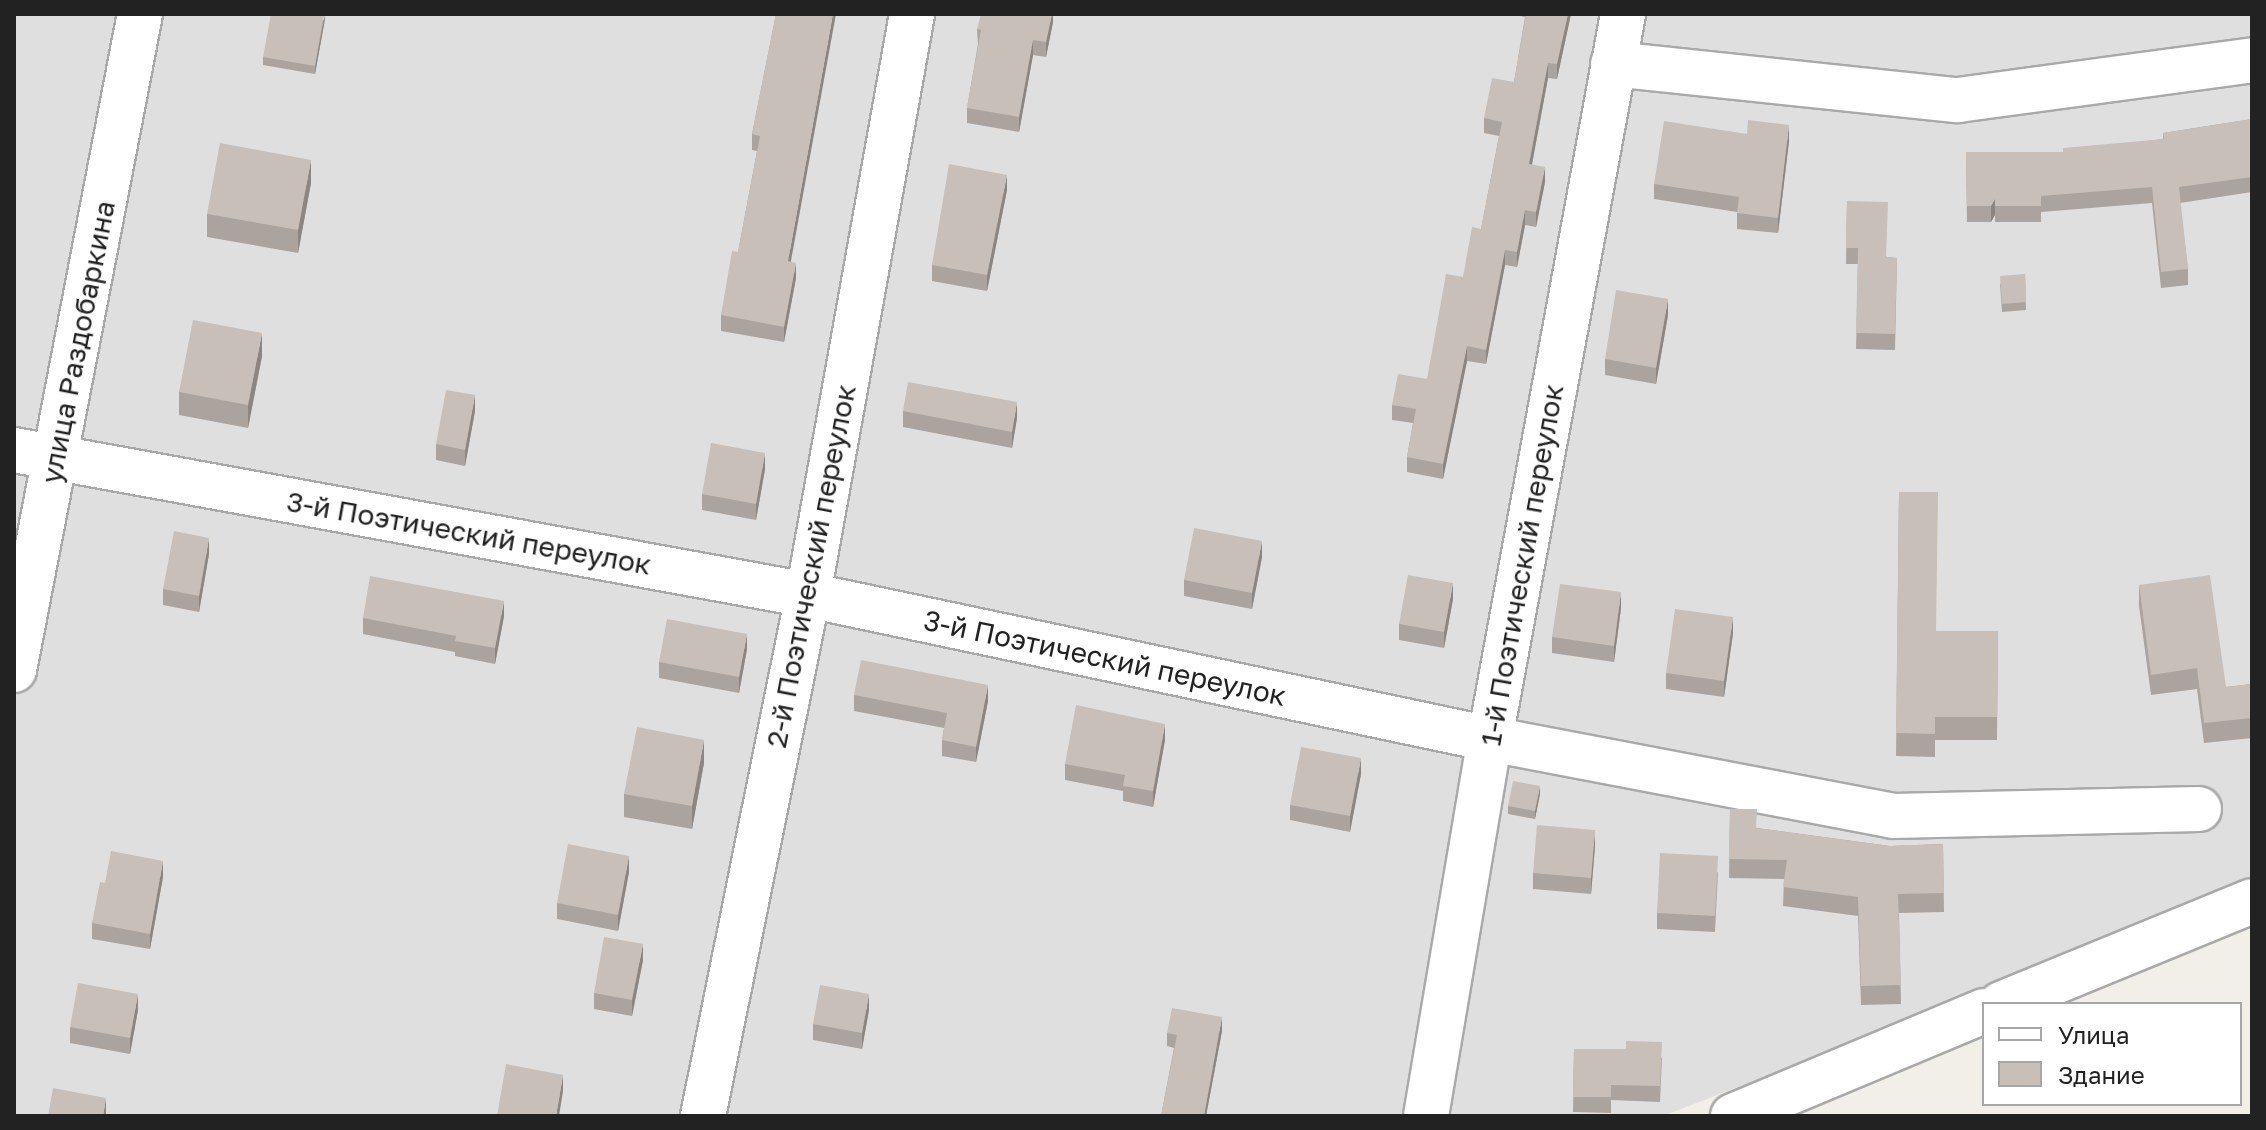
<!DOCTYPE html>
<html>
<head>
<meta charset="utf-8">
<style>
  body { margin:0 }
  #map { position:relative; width:2266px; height:1130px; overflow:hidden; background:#f2efe9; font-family:"Golos Text",sans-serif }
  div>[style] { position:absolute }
  .residential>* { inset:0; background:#e0dfdf }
  .roads { filter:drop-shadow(2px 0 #a9a9a9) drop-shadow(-2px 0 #a9a9a9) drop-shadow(0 2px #a9a9a9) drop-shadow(0 -2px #a9a9a9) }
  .minor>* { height:44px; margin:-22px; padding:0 22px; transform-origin:22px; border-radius:22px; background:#fff }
  .wall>* { inset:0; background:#aba49e }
  .shaded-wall>* { inset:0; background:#8b8681 }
  .building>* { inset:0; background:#c7bfb8 }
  span { translate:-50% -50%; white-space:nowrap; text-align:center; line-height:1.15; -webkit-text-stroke:6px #fff; paint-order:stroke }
  .street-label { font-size:28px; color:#222 }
  .frame { position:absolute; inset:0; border:16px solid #222; pointer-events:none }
  .legend { position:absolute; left:1982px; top:1002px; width:260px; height:104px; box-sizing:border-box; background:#fff; border:2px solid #a7a7a7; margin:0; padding:10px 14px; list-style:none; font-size:24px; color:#222 }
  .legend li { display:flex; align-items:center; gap:16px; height:40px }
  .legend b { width:40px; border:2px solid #a7a7a7 }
</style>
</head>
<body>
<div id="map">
  <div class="residential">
    <i style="clip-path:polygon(14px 14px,2252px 14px,2252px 888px,1663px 1116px,14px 1116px)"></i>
  </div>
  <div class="roads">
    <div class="minor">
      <i style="left:1613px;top:64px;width:347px;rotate:6deg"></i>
      <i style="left:1958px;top:100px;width:297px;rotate:-7.7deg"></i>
      <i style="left:14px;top:450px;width:807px;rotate:10.35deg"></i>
      <i style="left:808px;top:595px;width:697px;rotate:11.92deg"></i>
      <i style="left:1490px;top:739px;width:410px;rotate:10.8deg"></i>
      <i style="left:1893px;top:816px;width:306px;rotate:-1.3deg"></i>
      <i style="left:14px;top:670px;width:668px;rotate:-79.13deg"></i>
      <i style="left:2001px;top:1004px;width:271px;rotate:-22.3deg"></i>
      <i style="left:703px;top:1116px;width:531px;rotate:-78.61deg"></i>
      <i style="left:808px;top:595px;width:590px;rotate:-79.85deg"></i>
      <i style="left:1426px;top:1116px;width:382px;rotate:-80.4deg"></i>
      <i style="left:1490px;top:739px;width:737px;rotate:-79.6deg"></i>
      <i style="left:1733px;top:1116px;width:272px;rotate:-22.7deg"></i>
    </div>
  </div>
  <div class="wall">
    <i style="clip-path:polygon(776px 14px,791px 262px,796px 278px,784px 342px,721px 331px,721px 315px,738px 252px,757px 151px,752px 150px,752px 134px)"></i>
    <i style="clip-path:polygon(1053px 14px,1053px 22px,1046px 57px,1033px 55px,1019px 132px,967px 123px,967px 108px,978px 44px,977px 29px)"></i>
    <i style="clip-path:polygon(1515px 14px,1571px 14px,1557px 79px,1548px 78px,1532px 165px,1545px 182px,1536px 227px,1525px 225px,1517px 267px,1505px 265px,1486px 364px,1467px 361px,1443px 479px,1407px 472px,1407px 457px,1413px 423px,1392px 420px,1392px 405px,1427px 379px,1463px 277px,1481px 229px,1499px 136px,1484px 133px,1484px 118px,1514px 82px,1525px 17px,1515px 15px)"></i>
    <i style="clip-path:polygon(325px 19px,315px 74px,263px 65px,263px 57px)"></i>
    <i style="clip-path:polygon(2252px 119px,2252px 192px,2180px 203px,2188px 269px,2188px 285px,2161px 288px,2152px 203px,2041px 212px,2041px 222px,1995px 222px,1995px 215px,1991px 222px,1967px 222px,1966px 152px,2063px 152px,2163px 139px,2163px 133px)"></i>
    <i style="clip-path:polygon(1789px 141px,1778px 233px,1737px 229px,1737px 212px,1654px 199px,1654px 184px)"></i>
    <i style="clip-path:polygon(311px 183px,298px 253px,207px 237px,207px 214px)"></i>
    <i style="clip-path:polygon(1007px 190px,987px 291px,932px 281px,932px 265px)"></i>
    <i style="clip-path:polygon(1847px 201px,1887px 257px,1897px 258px,1895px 350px,1856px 349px,1858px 264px,1846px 264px)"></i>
    <i style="clip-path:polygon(2025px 274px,2026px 310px,2002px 312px,2000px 284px)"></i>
    <i style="clip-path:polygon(1668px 315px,1656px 384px,1605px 375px,1605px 359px)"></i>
    <i style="clip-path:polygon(262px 356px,248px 428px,179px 415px,179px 392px)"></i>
    <i style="clip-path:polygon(475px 411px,465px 466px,436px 460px,436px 444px)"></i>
    <i style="clip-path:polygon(903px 411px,1017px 418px,1012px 448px,903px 427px)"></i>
    <i style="clip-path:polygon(765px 469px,756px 520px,702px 510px,702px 494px)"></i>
    <i style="clip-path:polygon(1899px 492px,1936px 631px,1998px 631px,1997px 740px,1935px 740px,1935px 757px,1896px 756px)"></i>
    <i style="clip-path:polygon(209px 554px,199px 612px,163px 605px,163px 589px)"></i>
    <i style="clip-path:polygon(1262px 557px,1252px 609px,1184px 596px,1184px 580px)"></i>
    <i style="clip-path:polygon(2139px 585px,2226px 687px,2252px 684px,2252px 738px,2204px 743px,2197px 689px,2151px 695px,2139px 606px)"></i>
    <i style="clip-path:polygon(1453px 599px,1444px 648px,1399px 640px,1399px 624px)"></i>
    <i style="clip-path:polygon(1621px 608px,1614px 662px,1552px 653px,1552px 637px)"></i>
    <i style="clip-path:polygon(504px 616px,495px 664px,455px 656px,455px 652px,363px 634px,363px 618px)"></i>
    <i style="clip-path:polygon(1733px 633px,1724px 697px,1666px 689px,1666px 673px)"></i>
    <i style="clip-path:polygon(747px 649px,739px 693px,659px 678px,659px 662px)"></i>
    <i style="clip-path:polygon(854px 695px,988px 701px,976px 762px,942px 756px,942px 740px,944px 728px,854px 711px)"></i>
    <i style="clip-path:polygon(1165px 740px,1153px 807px,1123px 801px,1123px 791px,1065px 780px,1065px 764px)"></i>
    <i style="clip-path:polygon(704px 763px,692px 829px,624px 817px,624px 794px)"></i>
    <i style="clip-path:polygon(1361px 774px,1350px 832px,1290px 820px,1290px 805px)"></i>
    <i style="clip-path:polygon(1540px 794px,1535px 819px,1508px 814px,1508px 806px)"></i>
    <i style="clip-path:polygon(1730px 809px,1757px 828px,1890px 846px,1943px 844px,1944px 912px,1899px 913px,1901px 1004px,1861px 1005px,1858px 916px,1783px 906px,1784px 879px,1729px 878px)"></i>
    <i style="clip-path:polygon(1595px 846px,1591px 894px,1533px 889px,1533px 873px)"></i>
    <i style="clip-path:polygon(629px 872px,618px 931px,557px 919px,557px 903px)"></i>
    <i style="clip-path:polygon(1718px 872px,1715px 932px,1657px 929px,1657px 913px)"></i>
    <i style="clip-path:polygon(163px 877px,150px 949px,92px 939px,92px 923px,105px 883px)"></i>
    <i style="clip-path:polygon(643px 960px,632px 1016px,594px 1009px,594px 993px)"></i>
    <i style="clip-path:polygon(138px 1010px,130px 1054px,70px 1043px,70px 1027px)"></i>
    <i style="clip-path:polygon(869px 1010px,862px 1049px,813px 1040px,813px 1024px)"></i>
    <i style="clip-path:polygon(1222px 1031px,1206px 1116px,1161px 1116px,1174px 1048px,1167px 1046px,1167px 1033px)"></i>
    <i style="clip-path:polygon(1574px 1049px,1662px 1058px,1660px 1102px,1611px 1100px,1611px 1113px,1573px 1112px)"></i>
  </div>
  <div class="shaded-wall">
    <i style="clip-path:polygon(325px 14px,325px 19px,315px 74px,315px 66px)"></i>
    <i style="clip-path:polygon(833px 14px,836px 14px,788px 277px,788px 261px)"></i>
    <i style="clip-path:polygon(1052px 14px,1053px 14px,1053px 22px,1046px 57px,1046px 42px)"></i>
    <i style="clip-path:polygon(1568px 14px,1571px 14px,1557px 79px,1557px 64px)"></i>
    <i style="clip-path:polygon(1033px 40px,1033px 55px,1019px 132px,1019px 117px)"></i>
    <i style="clip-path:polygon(1548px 63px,1548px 78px,1529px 179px,1529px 164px)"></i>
    <i style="clip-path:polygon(1789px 125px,1789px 141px,1778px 233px,1778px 218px)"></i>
    <i style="clip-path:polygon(311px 160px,311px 183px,298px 253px,298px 230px)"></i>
    <i style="clip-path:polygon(1545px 167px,1545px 182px,1536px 227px,1536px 212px)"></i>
    <i style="clip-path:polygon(1007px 175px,1007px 190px,987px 291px,987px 275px)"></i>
    <i style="clip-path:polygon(1995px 199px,1995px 215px,1991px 222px,1991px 206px)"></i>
    <i style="clip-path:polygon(1525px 210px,1525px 225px,1517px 267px,1517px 252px)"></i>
    <i style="clip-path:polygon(1505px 250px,1505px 265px,1486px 364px,1486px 350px)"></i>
    <i style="clip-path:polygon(796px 263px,796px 278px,784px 342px,784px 327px)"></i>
    <i style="clip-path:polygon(1668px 299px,1668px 315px,1656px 384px,1656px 368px)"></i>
    <i style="clip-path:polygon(262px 333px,262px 356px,248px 428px,248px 405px)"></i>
    <i style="clip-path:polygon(1467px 346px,1467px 361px,1443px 479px,1443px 464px)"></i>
    <i style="clip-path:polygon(475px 395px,475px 411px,465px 466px,465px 450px)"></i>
    <i style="clip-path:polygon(1017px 402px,1017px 418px,1012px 448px,1012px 432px)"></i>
    <i style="clip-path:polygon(765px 453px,765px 469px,756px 520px,756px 504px)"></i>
    <i style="clip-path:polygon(209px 538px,209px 554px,199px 612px,199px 596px)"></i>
    <i style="clip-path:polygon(1262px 541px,1262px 557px,1252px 609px,1252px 593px)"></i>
    <i style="clip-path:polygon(1453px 583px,1453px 599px,1444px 648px,1444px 632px)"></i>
    <i style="clip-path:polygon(1621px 592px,1621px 608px,1614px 662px,1614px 646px)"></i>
    <i style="clip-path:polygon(504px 601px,504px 616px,495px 664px,495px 648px)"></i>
    <i style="clip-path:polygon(1733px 617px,1733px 633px,1724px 697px,1724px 681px)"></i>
    <i style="clip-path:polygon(747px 634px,747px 649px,739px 693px,739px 677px)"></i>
    <i style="clip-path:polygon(988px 685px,988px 701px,976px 762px,976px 747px)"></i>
    <i style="clip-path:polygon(1165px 724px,1165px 740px,1153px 807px,1153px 791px)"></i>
    <i style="clip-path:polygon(704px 740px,704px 763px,692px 829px,692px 806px)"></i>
    <i style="clip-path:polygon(1361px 758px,1361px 774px,1350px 832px,1350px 816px)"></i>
    <i style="clip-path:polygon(1540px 786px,1540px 794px,1535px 819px,1535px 811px)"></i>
    <i style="clip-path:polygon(1595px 830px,1595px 846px,1591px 894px,1591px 878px)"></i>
    <i style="clip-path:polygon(629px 856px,629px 872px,618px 931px,618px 915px)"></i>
    <i style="clip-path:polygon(163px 861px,163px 877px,150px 949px,150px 934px)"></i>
    <i style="clip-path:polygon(643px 944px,643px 960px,632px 1016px,632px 1000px)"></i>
    <i style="clip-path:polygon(138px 994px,138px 1010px,130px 1054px,130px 1038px)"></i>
    <i style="clip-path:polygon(869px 994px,869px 1010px,862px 1049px,862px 1033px)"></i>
    <i style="clip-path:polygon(1222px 1017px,1222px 1031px,1206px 1116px,1204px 1116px)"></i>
    <i style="clip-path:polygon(563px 1075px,563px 1091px,559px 1116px,556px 1116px)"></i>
    <i style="clip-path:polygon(106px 1098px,106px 1116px,103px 1116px)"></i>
  </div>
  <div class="building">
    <i style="clip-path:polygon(271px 14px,324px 14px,315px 66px,263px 57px)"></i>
    <i style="clip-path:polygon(776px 14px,833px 14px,788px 261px,796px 263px,784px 327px,721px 315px,732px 251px,738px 252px,760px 136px,752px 134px)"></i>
    <i style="clip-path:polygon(981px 14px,1052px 14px,1046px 42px,1033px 40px,1019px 117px,967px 108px,981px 30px,977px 29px)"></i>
    <i style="clip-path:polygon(1526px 14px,1568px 14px,1557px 64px,1548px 63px,1529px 164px,1545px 167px,1536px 212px,1525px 210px,1517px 252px,1505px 250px,1486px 350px,1467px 346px,1443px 464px,1407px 457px,1416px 409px,1392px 405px,1398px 374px,1427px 379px,1446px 274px,1463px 277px,1472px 227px,1481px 229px,1502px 122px,1484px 118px,1492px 78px,1514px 82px)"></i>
    <i style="clip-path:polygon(2252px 119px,2252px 177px,2179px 187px,2188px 269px,2161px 272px,2152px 187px,2041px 196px,2041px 206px,1995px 206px,1995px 199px,1991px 206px,1967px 206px,1966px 152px,2063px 152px,2063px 148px,2164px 139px,2163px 133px)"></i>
    <i style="clip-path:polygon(1748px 120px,1789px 125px,1778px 218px,1737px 213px,1739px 197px,1654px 184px,1664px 121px,1747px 134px)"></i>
    <i style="clip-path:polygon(220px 143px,311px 160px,298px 230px,207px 214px)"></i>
    <i style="clip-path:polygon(949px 164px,1007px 175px,987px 275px,932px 265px)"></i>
    <i style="clip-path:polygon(1847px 201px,1888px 202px,1886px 257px,1897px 258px,1895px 334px,1856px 333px,1858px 248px,1846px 248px)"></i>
    <i style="clip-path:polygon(2025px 274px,2026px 302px,2002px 304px,2000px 276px)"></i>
    <i style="clip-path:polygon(1616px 290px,1668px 299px,1656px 368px,1605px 359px)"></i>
    <i style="clip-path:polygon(193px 320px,262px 333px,248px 405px,179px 392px)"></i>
    <i style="clip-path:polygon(908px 382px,1017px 402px,1012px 432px,903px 411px)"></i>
    <i style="clip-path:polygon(446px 390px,475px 395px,465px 450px,436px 444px)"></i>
    <i style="clip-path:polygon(711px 443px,765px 453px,756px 504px,702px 494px)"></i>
    <i style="clip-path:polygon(1899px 492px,1938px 492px,1936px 631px,1998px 631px,1997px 717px,1935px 717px,1935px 734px,1896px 733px)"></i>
    <i style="clip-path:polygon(1194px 528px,1262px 541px,1252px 593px,1184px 580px)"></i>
    <i style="clip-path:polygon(174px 531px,209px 538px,199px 596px,163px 589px)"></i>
    <i style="clip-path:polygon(1408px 575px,1453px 583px,1444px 632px,1399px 624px)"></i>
    <i style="clip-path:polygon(2210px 575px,2226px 687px,2252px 684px,2252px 718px,2204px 723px,2197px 668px,2151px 675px,2139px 585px)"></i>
    <i style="clip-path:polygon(370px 576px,504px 601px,495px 648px,455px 641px,456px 636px,363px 618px)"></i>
    <i style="clip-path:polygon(1560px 584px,1621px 592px,1614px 646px,1552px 637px)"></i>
    <i style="clip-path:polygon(1675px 609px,1733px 617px,1724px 681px,1666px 673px)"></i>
    <i style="clip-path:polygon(667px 619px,747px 634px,739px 677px,659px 662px)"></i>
    <i style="clip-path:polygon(861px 660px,988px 685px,976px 747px,942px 740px,947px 713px,854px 695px)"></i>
    <i style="clip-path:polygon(1076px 705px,1165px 724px,1153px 791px,1123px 786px,1125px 775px,1065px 764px)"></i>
    <i style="clip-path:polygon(637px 727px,704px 740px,692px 806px,624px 794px)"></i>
    <i style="clip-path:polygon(1301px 747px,1361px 758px,1350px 816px,1290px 805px)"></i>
    <i style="clip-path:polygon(1513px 781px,1540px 786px,1535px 811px,1508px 806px)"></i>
    <i style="clip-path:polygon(1730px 809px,1757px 809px,1756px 828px,1890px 846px,1943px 844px,1944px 893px,1898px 894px,1901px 985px,1861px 986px,1858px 897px,1783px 887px,1787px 860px,1729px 859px)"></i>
    <i style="clip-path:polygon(1537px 825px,1595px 830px,1591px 878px,1533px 873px)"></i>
    <i style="clip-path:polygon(568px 844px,629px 856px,618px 915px,557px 903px)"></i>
    <i style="clip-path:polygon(111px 851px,163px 861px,150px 934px,92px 923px,100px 882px,105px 883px)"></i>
    <i style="clip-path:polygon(1660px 853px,1718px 856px,1715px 916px,1657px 913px)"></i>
    <i style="clip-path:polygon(604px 937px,643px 944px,632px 1000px,594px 993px)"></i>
    <i style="clip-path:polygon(78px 983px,138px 994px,130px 1038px,70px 1027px)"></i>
    <i style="clip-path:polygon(820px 985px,869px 994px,862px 1033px,813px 1024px)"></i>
    <i style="clip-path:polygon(1172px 1008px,1222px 1017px,1204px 1116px,1161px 1116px,1177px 1035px,1167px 1033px)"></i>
    <i style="clip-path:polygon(1626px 1041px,1662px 1042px,1660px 1086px,1611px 1085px,1611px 1097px,1573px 1097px,1574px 1049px,1626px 1049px)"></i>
    <i style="clip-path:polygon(506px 1064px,563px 1075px,556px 1116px,497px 1116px)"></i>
    <i style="clip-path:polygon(53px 1088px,106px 1098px,103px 1116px,48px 1116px)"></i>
  </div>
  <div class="street-label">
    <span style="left:78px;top:342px;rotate:-79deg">улица Раздобаркина</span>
    <span style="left:469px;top:533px;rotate:10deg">3-й Поэтический переулок</span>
    <span style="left:1522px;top:565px;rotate:-80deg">1-й Поэтический переулок</span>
    <span style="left:811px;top:566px;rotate:-79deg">2-й Поэтический переулок</span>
    <span style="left:1105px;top:658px;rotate:12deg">3-й Поэтический переулок</span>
  </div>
  <div class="frame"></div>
  <ul class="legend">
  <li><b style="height:10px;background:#fff"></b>Улица</li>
  <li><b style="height:22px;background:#c7bfb8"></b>Здание</li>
  </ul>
</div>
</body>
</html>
